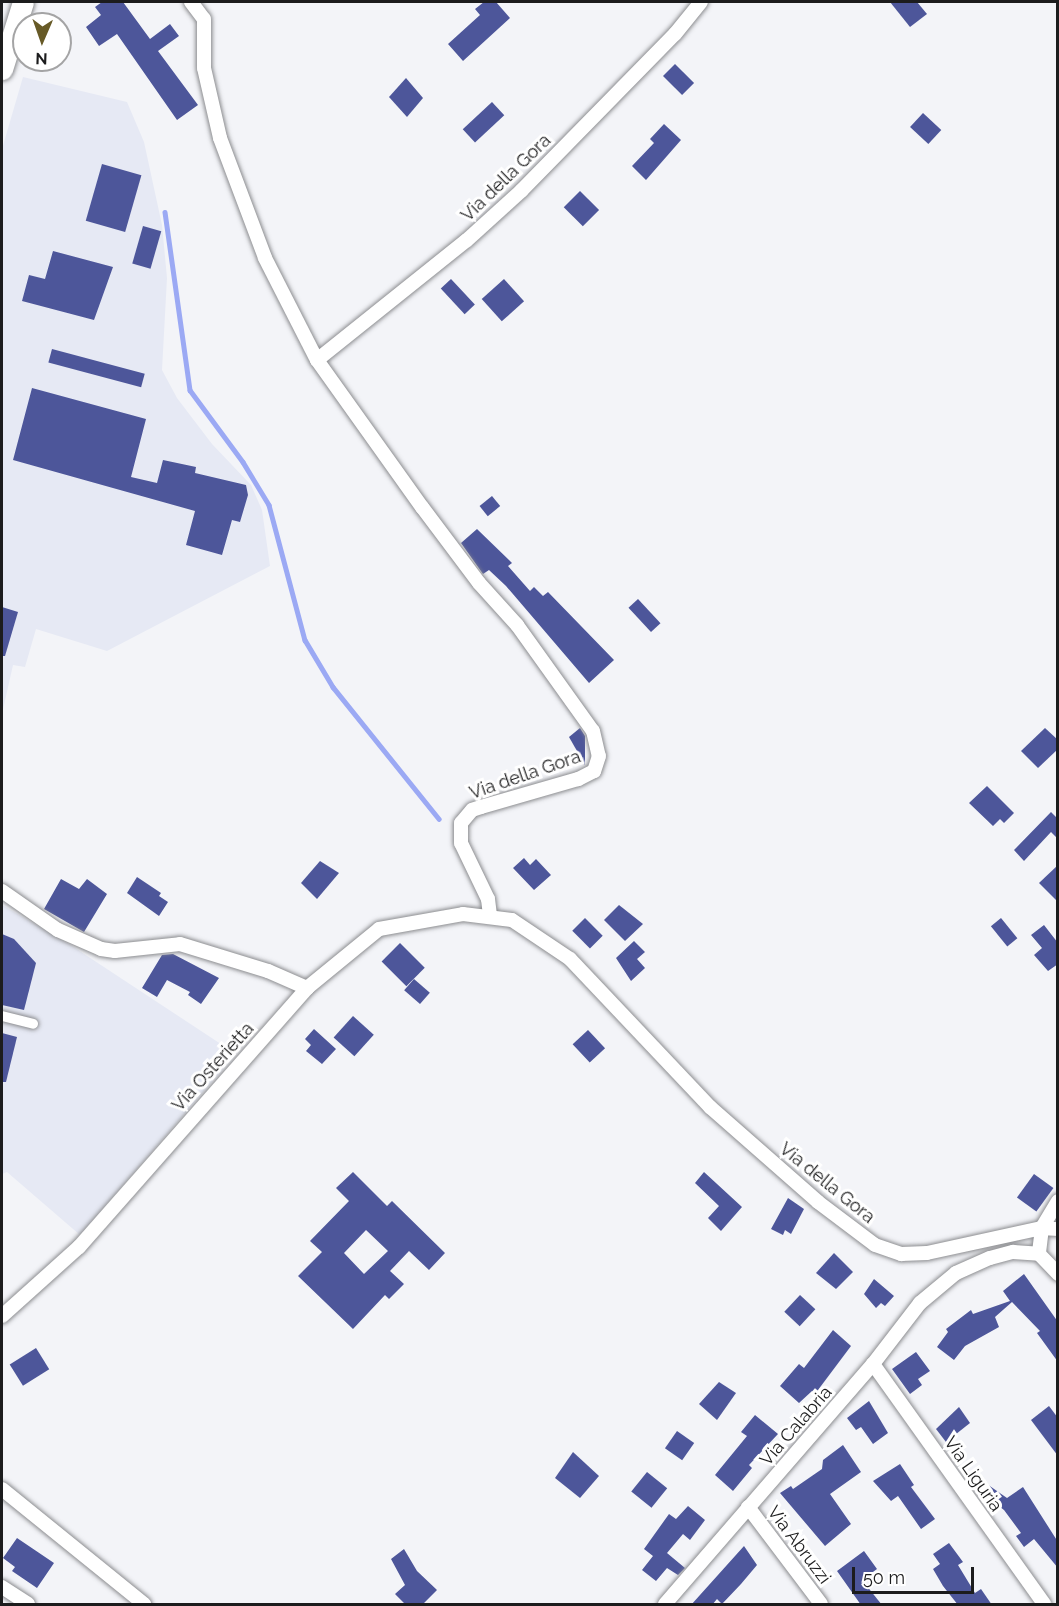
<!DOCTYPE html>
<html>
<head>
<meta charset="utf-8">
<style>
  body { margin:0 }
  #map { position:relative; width:1059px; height:1606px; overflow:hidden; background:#f3f4f8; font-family:Raleway,sans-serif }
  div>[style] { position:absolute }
  .built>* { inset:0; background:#e6e9f4 }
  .stream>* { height:4.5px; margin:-2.25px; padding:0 2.25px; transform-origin:2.25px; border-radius:2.25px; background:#9ba9f4 }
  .building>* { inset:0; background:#4d569a; transform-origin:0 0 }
  .roads { filter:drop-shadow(0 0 2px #8c8d90) drop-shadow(0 0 2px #8c8d90) }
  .pedestrian>* { height:10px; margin:-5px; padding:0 5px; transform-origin:5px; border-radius:5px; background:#fff }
  .minor>* { height:14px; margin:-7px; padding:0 7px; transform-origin:7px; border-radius:7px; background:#fff }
  .primary>* { height:21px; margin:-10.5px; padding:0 10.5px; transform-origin:10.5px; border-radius:10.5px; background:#fff }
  span { translate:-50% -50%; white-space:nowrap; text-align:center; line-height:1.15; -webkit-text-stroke:6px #fff; paint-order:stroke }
  .street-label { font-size:18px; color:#1c1c1d }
  .frame { position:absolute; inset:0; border:3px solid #1c1c1d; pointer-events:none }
  .north { position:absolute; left:12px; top:12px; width:60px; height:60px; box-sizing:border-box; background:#fff; border:2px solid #a4a4a5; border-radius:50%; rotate:182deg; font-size:16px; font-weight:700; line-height:24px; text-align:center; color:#1c1c1d }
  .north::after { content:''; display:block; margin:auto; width:21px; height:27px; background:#675a27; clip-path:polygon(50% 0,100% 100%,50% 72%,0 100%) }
  .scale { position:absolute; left:852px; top:1567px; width:122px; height:27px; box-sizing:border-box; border:3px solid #1c1c1d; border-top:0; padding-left:8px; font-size:18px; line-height:21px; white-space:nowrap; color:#1c1c1d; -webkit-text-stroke:4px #fff; paint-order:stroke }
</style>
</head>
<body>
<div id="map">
  <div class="built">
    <div style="clip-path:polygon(23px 77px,127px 102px,144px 142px,162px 225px,167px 278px,162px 370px,177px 398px,212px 444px,251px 485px,262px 510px,270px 566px,107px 651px,36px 629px,25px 667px,13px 665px,2px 714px,2px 149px)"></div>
    <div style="clip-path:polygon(2px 905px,69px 944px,236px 1054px,80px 1235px,7px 1172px,2px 1174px)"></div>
  </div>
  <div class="stream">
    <div style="left:165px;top:212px;width:180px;rotate:82deg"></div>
    <div style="left:190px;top:390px;width:89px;rotate:53.6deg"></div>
    <div style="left:243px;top:462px;width:50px;rotate:58.8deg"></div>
    <div style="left:269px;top:505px;width:140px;rotate:75.1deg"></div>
    <div style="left:305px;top:640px;width:55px;rotate:59.2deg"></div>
    <div style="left:333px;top:687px;width:169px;rotate:51.2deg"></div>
  </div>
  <div class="building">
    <div style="clip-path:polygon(102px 2px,123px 2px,150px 39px,170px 24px,179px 36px,158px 51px,198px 105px,177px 120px,117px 34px,99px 46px,86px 27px,101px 15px,95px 7px)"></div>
    <div style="clip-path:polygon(484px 2px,496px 2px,510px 18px,463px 61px,448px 44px,480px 15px,475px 9px)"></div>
    <div style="clip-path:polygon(890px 2px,917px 2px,927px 14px,910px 27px)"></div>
    <div style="left:675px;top:64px;width:27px;height:17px;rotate:45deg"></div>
    <div style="clip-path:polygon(406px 78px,423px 98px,407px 117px,389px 97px)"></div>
    <div style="left:492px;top:102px;width:18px;height:40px;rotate:47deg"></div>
    <div style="left:923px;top:113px;width:25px;height:19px;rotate:43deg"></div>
    <div style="clip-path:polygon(664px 124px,681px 140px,646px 180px,632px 166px,654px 143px,650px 139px)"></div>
    <div style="left:102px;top:164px;width:41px;height:59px;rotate:16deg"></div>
    <div style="left:580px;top:191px;width:27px;height:23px;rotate:45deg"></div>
    <div style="left:143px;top:226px;width:19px;height:39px;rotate:16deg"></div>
    <div style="clip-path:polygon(53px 251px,113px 267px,94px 320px,22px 301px,29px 275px,45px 279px)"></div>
    <div style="left:451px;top:279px;width:35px;height:14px;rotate:47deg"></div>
    <div style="left:504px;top:279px;width:30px;height:30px;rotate:48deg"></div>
    <div style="left:52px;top:349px;width:96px;height:14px;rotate:15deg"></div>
    <div style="clip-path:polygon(32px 388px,146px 419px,131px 477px,157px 483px,163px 460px,196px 467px,195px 473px,246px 485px,248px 495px,240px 522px,232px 520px,222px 555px,186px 545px,195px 511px,13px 460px)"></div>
    <div style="left:492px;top:496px;width:13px;height:16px;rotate:51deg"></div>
    <div style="clip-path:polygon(477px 529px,512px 563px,508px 566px,530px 591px,534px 587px,543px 596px,548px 592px,614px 660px,589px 683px,506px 586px,489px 570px,483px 574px,461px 543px)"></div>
    <div style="left:638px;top:599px;width:33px;height:13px;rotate:47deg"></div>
    <div style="clip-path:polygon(2px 607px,18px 612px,5px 656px,2px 656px)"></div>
    <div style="clip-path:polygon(580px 728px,585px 736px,585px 765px,569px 737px)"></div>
    <div style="clip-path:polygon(1045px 728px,1058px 740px,1058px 749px,1038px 768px,1021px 751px)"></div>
    <div style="clip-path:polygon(987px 786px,1014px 813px,1004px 823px,1000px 819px,993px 826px,969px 803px)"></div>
    <div style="clip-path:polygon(1051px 812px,1058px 819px,1058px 839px,1051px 832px,1024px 861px,1014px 850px)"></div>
    <div style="clip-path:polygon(524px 858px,530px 865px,536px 859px,551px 875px,534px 890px,513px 868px)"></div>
    <div style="clip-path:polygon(320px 861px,339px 873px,317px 899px,301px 883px)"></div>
    <div style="clip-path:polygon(1058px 865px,1058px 902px,1039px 883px)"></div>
    <div style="clip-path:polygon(137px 877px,161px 893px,159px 896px,168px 902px,159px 916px,127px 893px)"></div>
    <div style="clip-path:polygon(61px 879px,79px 889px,87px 879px,107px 894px,84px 932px,44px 909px)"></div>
    <div style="clip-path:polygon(619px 905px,643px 924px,625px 941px,604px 920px)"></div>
    <div style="left:585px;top:918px;width:25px;height:18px;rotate:45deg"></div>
    <div style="left:1001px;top:918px;width:26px;height:13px;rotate:51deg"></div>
    <div style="clip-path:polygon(1044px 925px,1058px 943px,1058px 964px,1048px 971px,1034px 955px,1042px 948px,1031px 935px)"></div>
    <div style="clip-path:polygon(2px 934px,14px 939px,36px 963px,24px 1010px,2px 1005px)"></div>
    <div style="clip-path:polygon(634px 941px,645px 952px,637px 959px,645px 968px,631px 981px,616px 958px)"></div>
    <div style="left:400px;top:943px;width:35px;height:26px;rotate:45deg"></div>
    <div style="clip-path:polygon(173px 954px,219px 978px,201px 1004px,188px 995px,190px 992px,167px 980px,157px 997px,142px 988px,162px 955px)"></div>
    <div style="left:414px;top:979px;width:21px;height:15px;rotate:41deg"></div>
    <div style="left:353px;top:1016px;width:28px;height:29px;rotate:42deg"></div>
    <div style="clip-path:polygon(314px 1029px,336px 1049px,322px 1064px,306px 1051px,311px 1045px,305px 1039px)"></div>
    <div style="left:588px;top:1030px;width:25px;height:21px;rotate:47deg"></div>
    <div style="clip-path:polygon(2px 1033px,17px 1037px,6px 1082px,2px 1082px)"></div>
    <div style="clip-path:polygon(evenodd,353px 1172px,387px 1206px,392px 1201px,445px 1253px,429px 1270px,409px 1251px,390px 1271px,404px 1284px,389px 1299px,385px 1295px,353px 1329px,298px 1276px,322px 1252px,310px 1241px,349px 1201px,336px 1188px,353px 1172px,366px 1230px,388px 1251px,364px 1274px,344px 1253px,366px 1230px)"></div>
    <div style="clip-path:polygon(704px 1172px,742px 1207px,721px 1231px,708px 1218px,719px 1206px,695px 1183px)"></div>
    <div style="left:1034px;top:1174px;width:24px;height:29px;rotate:36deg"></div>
    <div style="clip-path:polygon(788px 1198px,804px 1209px,791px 1234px,785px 1230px,783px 1235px,771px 1229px)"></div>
    <div style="clip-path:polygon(834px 1253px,853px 1272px,836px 1289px,816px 1273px)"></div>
    <div style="clip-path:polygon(1024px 1274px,1058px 1322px,1058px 1362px,1037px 1333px,1040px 1331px,1012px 1302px,995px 1317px,999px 1327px,965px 1346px,954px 1360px,937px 1347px,948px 1332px,946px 1329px,971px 1310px,973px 1314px,1010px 1301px,1003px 1291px)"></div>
    <div style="clip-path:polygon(874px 1279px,894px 1296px,885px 1306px,881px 1303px,876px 1308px,864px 1294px)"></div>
    <div style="left:800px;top:1295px;width:21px;height:23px;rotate:43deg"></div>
    <div style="clip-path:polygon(833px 1330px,851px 1346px,815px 1394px,812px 1391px,799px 1403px,780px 1386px,799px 1364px,804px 1368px)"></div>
    <div style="left:36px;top:1348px;width:25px;height:31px;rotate:58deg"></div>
    <div style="clip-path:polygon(916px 1352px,930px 1371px,918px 1379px,922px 1385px,910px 1394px,892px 1369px)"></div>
    <div style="clip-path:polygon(719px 1382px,736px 1393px,717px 1420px,699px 1404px)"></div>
    <div style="clip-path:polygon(869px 1401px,888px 1433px,873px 1444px,861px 1427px,856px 1430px,847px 1418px)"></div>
    <div style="clip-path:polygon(1049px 1406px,1058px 1418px,1058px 1456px,1031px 1420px)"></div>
    <div style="clip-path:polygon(959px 1407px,970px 1423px,946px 1442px,936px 1429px)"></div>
    <div style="clip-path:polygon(755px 1415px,778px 1434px,749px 1465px,752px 1468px,733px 1491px,715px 1475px,747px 1436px,741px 1432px)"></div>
    <div style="left:677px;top:1431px;width:21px;height:21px;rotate:35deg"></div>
    <div style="clip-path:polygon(843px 1445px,861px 1472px,830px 1494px,851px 1524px,825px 1546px,780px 1493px,791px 1486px,793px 1489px,822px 1469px,823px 1460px)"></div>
    <div style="clip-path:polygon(573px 1452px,599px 1476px,580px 1498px,555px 1478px)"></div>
    <div style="clip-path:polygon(900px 1464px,914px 1485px,911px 1487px,935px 1519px,921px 1529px,898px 1496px,891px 1501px,873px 1481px)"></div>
    <div style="left:647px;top:1472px;width:26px;height:25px;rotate:39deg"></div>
    <div style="clip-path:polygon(984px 1482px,1007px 1498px,1023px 1487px,1058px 1542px,1058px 1568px,1034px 1539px,1024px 1547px,1016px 1536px,1021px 1533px,1004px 1510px,978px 1490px)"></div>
    <div style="clip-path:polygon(688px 1506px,705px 1520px,690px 1540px,683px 1534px,667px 1553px,685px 1568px,678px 1575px,667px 1568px,656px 1581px,642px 1570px,653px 1556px,644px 1549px,669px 1514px,676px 1519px)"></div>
    <div style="clip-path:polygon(17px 1538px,54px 1563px,37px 1588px,12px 1571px,15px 1567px,3px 1558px)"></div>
    <div style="clip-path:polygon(949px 1543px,963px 1562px,958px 1565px,975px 1593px,981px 1589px,992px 1605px,958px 1605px,943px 1586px,933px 1569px,940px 1564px,933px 1554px)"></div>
    <div style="clip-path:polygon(744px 1546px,757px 1565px,741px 1584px,722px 1604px,717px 1599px,712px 1605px,691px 1605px)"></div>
    <div style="clip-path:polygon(404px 1549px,417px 1571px,437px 1590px,422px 1605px,406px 1605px,395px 1594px,405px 1585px,391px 1559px)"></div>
    <div style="clip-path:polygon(864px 1551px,877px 1569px,862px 1580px,882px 1605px,861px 1605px,837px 1571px)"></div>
  </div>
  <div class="roads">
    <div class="pedestrian">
      <div style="left:2px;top:1016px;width:32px;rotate:14deg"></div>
    </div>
    <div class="minor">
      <div style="left:191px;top:2px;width:21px;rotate:53deg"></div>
      <div style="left:204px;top:19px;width:49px;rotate:90deg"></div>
      <div style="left:204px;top:68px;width:72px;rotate:77.1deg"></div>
      <div style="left:220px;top:138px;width:128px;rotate:69.4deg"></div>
      <div style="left:265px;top:258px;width:114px;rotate:63deg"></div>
      <div style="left:317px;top:360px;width:181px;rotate:54.5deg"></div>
      <div style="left:422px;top:507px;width:95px;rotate:53.1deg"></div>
      <div style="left:479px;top:583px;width:57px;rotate:47.9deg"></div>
      <div style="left:517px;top:625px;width:130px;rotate:54.4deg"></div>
      <div style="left:593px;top:731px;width:26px;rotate:77deg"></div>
      <div style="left:599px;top:756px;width:16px;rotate:108deg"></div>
      <div style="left:594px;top:771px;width:18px;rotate:153deg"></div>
      <div style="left:578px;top:779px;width:101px;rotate:163.9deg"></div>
      <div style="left:481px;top:807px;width:9px;rotate:162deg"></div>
      <div style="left:472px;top:810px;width:17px;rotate:130deg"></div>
      <div style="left:461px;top:823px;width:20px;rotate:90deg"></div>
      <div style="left:461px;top:843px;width:62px;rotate:64.3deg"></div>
      <div style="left:488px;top:899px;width:16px;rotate:83deg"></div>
      <div style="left:317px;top:360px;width:192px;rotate:-38.7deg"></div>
      <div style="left:467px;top:240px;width:73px;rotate:-42.2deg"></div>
      <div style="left:521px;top:191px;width:220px;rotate:-45.6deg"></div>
      <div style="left:675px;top:34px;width:41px;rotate:-50.9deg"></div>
      <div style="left:2px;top:891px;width:68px;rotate:34.9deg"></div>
      <div style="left:58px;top:930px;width:47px;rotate:23.8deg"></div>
      <div style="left:101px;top:949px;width:14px;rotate:8deg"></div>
      <div style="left:115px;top:951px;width:65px;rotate:-6.1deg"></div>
      <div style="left:180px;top:944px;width:92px;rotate:17.1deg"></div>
      <div style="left:268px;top:971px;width:43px;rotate:23.6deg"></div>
      <div style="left:1058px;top:1201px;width:31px;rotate:121deg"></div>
      <div style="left:1042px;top:1228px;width:26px;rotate:97deg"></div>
      <div style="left:1039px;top:1254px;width:28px;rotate:46deg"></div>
      <div style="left:2px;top:1316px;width:103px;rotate:-41.9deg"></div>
      <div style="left:79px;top:1247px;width:345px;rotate:-48.6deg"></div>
      <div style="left:307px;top:988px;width:93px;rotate:-39.3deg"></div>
      <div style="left:379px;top:929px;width:85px;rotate:-10.1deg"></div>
      <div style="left:463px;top:914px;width:49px;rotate:7deg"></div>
      <div style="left:512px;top:920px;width:70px;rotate:33.9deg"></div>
      <div style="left:570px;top:959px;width:204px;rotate:46.6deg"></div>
      <div style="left:710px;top:1107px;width:144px;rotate:41.3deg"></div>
      <div style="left:818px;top:1202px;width:71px;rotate:37deg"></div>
      <div style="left:875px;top:1245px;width:28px;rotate:19deg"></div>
      <div style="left:901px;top:1254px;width:26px;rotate:-2deg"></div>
      <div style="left:927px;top:1253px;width:118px;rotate:-12.3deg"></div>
      <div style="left:1042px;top:1228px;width:16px;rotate:4deg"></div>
      <div style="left:873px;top:1364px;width:295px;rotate:54.5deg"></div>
      <div style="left:2px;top:1489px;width:183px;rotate:39deg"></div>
      <div style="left:748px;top:1507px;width:121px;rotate:53deg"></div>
      <div style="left:2px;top:1587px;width:31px;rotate:33deg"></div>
      <div style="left:665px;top:1604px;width:318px;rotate:-49.1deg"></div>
      <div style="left:873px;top:1364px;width:77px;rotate:-52.4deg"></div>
      <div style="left:920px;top:1303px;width:47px;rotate:-39.8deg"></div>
      <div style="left:956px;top:1273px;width:37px;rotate:-24deg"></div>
      <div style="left:990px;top:1258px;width:24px;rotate:-15deg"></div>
      <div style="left:1013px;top:1252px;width:26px;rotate:4deg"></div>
    </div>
    <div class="primary">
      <div style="left:2px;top:69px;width:70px;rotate:-72.6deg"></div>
    </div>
  </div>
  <div class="street-label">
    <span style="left:506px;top:178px;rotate:-44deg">Via della Gora</span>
    <span style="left:525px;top:775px;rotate:-19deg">Via della Gora</span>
    <span style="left:213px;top:1067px;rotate:-48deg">Via Osterietta</span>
    <span style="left:827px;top:1183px;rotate:39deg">Via della Gora</span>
    <span style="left:796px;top:1426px;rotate:-49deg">Via Calabria</span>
    <span style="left:973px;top:1474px;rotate:55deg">Via Liguria</span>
    <span style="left:799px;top:1545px;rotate:53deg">Via Abruzzi</span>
  </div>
  <div class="frame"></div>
  <div class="north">N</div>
  <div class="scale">50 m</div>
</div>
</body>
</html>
